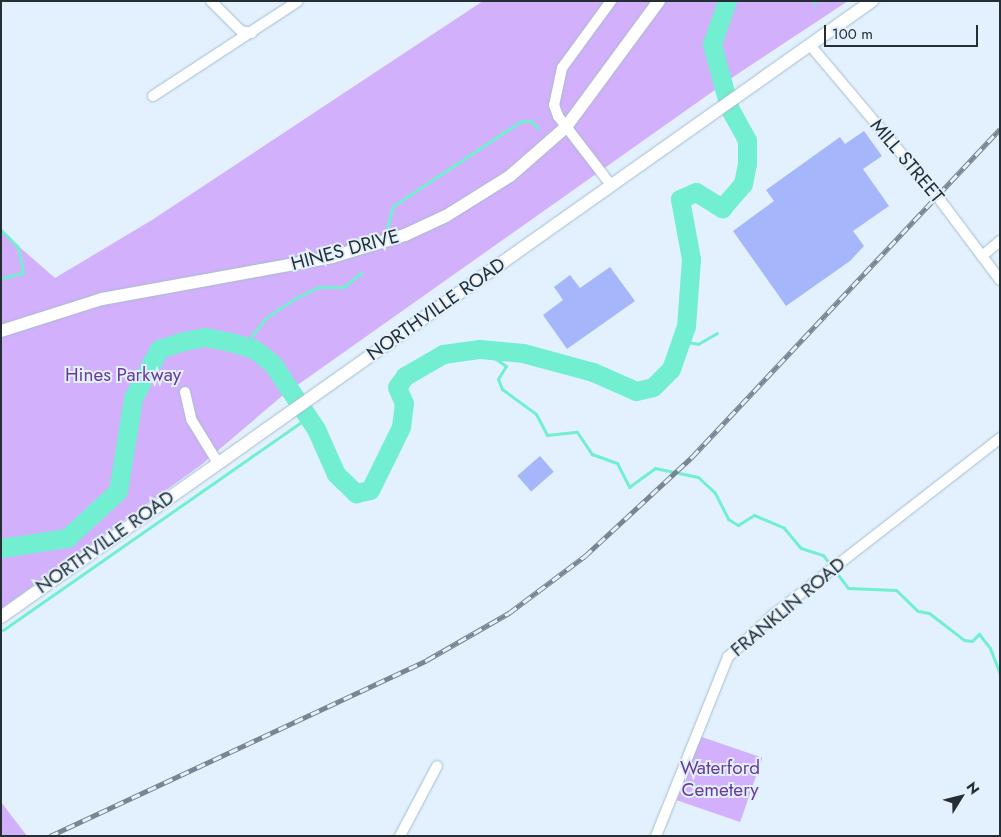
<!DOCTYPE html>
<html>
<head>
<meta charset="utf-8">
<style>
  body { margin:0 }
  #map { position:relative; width:1001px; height:837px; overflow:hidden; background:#e2f1fd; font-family:Jost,sans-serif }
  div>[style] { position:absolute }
  .green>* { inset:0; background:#d3b0fc; transform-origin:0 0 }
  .stream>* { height:3px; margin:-1.5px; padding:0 1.5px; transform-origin:1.5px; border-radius:1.5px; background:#72efd0 }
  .river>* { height:19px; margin:-9.5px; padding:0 9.5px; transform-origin:9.5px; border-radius:9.5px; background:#72efd0 }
  .building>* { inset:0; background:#a5b7fa; transform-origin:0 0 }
  .roads { filter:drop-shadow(0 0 1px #a4bdcf) drop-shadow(0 0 1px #a4bdcf) }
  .minor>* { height:10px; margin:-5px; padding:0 5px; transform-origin:5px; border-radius:5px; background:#fff }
  .tertiary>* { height:12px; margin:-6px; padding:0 6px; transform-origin:6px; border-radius:6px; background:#fff }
  .rail>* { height:5px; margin-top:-2.5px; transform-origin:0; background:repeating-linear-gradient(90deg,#e2f1fd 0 9px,#7a868f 0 18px); box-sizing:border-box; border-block:1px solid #7a868f }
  span { translate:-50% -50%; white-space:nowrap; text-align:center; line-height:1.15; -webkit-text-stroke:4px #e2f1fd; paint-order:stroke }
  .street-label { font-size:19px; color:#252e35 }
  .park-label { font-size:19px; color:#6b3a98 }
  .frame { position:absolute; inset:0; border:2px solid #252e35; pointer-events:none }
  .north { position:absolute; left:936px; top:772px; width:50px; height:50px; -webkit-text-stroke:4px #e2f1fd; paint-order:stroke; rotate:54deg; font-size:14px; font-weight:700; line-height:20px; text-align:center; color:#252e35 }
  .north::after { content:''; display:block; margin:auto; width:18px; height:22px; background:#252e35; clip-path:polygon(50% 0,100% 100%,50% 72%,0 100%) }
  .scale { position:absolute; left:824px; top:25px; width:154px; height:22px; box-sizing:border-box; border:2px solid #252e35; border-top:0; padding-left:6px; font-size:15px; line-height:18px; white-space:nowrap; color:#252e35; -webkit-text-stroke:4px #e2f1fd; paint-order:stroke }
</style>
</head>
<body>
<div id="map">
  <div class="green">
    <div style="clip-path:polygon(483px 1px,848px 1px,736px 75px,282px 396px,201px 465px,1px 609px,1px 231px,55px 278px,152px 220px)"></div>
    <div style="left:699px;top:736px;width:67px;height:68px;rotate:19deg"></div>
    <div style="clip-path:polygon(1px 802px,27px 836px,1px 836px)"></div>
  </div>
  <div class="stream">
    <div style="left:814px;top:3px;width:3px;rotate:-45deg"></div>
    <div style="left:387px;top:227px;width:22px;rotate:-74deg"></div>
    <div style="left:393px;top:206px;width:154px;rotate:-33.6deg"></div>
    <div style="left:521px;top:121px;width:10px"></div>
    <div style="left:531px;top:121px;width:10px;rotate:45deg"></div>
    <div style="left:1px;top:230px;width:24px;rotate:45deg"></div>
    <div style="left:18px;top:247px;width:26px;rotate:79deg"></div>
    <div style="left:23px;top:273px;width:23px;rotate:167deg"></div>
    <div style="left:680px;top:341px;width:18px;rotate:9deg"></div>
    <div style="left:698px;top:344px;width:22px;rotate:-30deg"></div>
    <div style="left:244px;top:346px;width:36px;rotate:-52deg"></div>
    <div style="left:266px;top:318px;width:36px;rotate:-34deg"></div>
    <div style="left:296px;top:298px;width:25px;rotate:-26deg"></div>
    <div style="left:319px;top:287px;width:25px"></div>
    <div style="left:344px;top:287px;width:23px;rotate:-40deg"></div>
    <div style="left:483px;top:350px;width:28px;rotate:35deg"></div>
    <div style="left:506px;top:366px;width:15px;rotate:122deg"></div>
    <div style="left:498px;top:379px;width:11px;rotate:68deg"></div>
    <div style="left:502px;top:389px;width:42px;rotate:36.3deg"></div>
    <div style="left:536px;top:414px;width:24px;rotate:62deg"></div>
    <div style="left:547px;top:435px;width:30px;rotate:-6deg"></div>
    <div style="left:577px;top:432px;width:27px;rotate:56deg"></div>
    <div style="left:592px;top:454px;width:27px;rotate:20deg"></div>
    <div style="left:617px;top:463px;width:27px;rotate:63deg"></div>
    <div style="left:629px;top:487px;width:32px;rotate:-36deg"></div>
    <div style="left:655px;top:468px;width:44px;rotate:11.8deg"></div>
    <div style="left:698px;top:477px;width:23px;rotate:43deg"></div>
    <div style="left:715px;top:493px;width:29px;rotate:63deg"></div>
    <div style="left:728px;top:519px;width:12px;rotate:31deg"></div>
    <div style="left:738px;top:525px;width:19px;rotate:-32deg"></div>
    <div style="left:754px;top:515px;width:33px;rotate:23deg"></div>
    <div style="left:784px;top:528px;width:26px;rotate:50deg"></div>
    <div style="left:801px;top:548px;width:23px;rotate:18deg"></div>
    <div style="left:823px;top:555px;width:41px;rotate:52.9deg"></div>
    <div style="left:848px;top:588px;width:48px;rotate:2.4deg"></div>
    <div style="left:896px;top:590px;width:30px;rotate:44deg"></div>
    <div style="left:918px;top:611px;width:11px;rotate:10deg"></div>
    <div style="left:929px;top:613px;width:44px;rotate:37.6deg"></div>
    <div style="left:964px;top:640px;width:8px;rotate:7deg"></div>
    <div style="left:972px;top:641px;width:10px;rotate:-45deg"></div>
    <div style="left:979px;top:634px;width:18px;rotate:52deg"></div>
    <div style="left:990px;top:648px;width:28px;rotate:69deg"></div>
    <div style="left:3px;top:630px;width:372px;rotate:-34.9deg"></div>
  </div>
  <div class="river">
    <div style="left:1px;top:548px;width:67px;rotate:-8.6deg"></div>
    <div style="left:67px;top:538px;width:69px;rotate:-42.7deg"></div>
    <div style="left:118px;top:491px;width:94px;rotate:-80.8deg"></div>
    <div style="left:133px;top:398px;width:55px;rotate:-62deg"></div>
    <div style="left:159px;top:349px;width:26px;rotate:-18deg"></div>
    <div style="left:184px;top:341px;width:21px;rotate:-11deg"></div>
    <div style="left:205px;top:337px;width:26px;rotate:11deg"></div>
    <div style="left:231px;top:342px;width:24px;rotate:17deg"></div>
    <div style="left:254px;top:349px;width:23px;rotate:38deg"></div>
    <div style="left:272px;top:363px;width:79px;rotate:56.3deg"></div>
    <div style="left:316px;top:429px;width:49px;rotate:66deg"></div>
    <div style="left:336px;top:474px;width:28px;rotate:44deg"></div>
    <div style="left:356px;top:493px;width:14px;rotate:-12deg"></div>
    <div style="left:370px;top:490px;width:70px;rotate:-63.8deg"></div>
    <div style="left:401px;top:427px;width:24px;rotate:-83deg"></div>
    <div style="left:404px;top:403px;width:17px;rotate:-114deg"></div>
    <div style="left:397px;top:387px;width:14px;rotate:-54deg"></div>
    <div style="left:405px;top:376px;width:44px;rotate:-30.1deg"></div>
    <div style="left:443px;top:354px;width:37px;rotate:-8deg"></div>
    <div style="left:480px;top:349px;width:43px;rotate:5.3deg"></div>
    <div style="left:523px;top:353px;width:73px;rotate:15.2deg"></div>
    <div style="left:593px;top:372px;width:47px;rotate:23.8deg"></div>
    <div style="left:636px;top:391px;width:17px;rotate:-13deg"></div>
    <div style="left:653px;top:387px;width:25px;rotate:-45deg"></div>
    <div style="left:671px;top:369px;width:46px;rotate:-70.8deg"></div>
    <div style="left:686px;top:326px;width:67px;rotate:-85.7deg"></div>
    <div style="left:691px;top:259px;width:61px;rotate:-100.4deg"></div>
    <div style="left:680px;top:199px;width:17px;rotate:-24deg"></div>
    <div style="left:696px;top:192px;width:31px;rotate:32deg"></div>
    <div style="left:722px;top:208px;width:32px;rotate:-49deg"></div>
    <div style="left:743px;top:184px;width:20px;rotate:-79deg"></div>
    <div style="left:747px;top:164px;width:24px;rotate:-90deg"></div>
    <div style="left:747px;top:140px;width:38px;rotate:-119deg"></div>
    <div style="left:729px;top:107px;width:65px;rotate:-105.1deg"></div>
    <div style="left:712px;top:44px;width:46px;rotate:-70.8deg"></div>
  </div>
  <div class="building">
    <div style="clip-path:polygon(864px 131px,882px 156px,863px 169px,889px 206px,853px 231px,864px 246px,850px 261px,786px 306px,733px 231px,774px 201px,766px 190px,840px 137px,845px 144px)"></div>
    <div style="clip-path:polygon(610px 267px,635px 301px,567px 349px,543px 315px,563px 300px,554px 287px,570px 275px,580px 288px)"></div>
    <div style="left:540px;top:456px;width:21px;height:30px;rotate:49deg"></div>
  </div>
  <div class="roads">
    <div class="minor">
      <div style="left:211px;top:1px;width:42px;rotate:45deg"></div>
      <div style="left:241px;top:31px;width:11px;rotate:10deg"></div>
      <div style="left:611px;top:1px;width:83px;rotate:126.2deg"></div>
      <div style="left:562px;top:68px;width:38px;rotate:102deg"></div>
      <div style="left:554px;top:105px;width:12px;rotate:70deg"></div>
      <div style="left:558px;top:116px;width:87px;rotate:52.5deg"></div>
      <div style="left:810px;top:45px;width:197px;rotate:49.9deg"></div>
      <div style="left:937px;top:196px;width:105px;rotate:53.1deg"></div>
      <div style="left:153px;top:96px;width:173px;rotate:-33.2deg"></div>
      <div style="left:982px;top:256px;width:23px;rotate:-40deg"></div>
      <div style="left:185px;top:392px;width:28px;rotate:77deg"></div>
      <div style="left:191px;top:419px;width:52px;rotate:58.5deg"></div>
      <div style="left:400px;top:836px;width:79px;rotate:-62.1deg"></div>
      <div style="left:656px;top:836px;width:193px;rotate:-68.1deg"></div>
      <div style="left:728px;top:657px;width:62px;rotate:-43deg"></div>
      <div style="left:773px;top:615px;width:288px;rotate:-37.9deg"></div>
    </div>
    <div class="tertiary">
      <div style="left:1px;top:331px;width:106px;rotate:-17.6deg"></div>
      <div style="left:102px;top:299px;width:234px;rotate:-10.3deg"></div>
      <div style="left:332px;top:257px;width:76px;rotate:-16.8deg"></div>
      <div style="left:405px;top:235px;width:45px;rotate:-24.9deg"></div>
      <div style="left:446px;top:216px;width:75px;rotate:-32deg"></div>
      <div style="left:510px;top:176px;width:74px;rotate:-41.2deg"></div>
      <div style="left:566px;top:127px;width:157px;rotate:-53.6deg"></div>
      <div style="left:1px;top:617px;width:1067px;rotate:-35.27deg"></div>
    </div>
  </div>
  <div class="rail">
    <div style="left:50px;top:836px;width:416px;rotate:-25deg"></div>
    <div style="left:427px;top:660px;width:95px;rotate:-29.8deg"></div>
    <div style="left:509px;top:613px;width:95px;rotate:-36.9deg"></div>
    <div style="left:585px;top:556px;width:146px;rotate:-42.8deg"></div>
    <div style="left:692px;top:457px;width:450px;rotate:-46.8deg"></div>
  </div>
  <div class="street-label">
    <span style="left:907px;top:161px;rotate:50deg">MILL STREET</span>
    <span style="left:345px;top:250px;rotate:-15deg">HINES DRIVE</span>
    <span style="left:436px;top:309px;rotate:-35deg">NORTHVILLE ROAD</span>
    <span style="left:105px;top:542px;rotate:-35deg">NORTHVILLE ROAD</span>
    <span style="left:788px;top:607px;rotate:-40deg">FRANKLIN ROAD</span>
  </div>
  <div class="park-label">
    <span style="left:123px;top:375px">Hines Parkway</span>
    <span style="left:720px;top:779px">Waterford<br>Cemetery</span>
  </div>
  <div class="frame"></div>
  <div class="north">N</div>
  <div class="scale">100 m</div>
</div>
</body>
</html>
